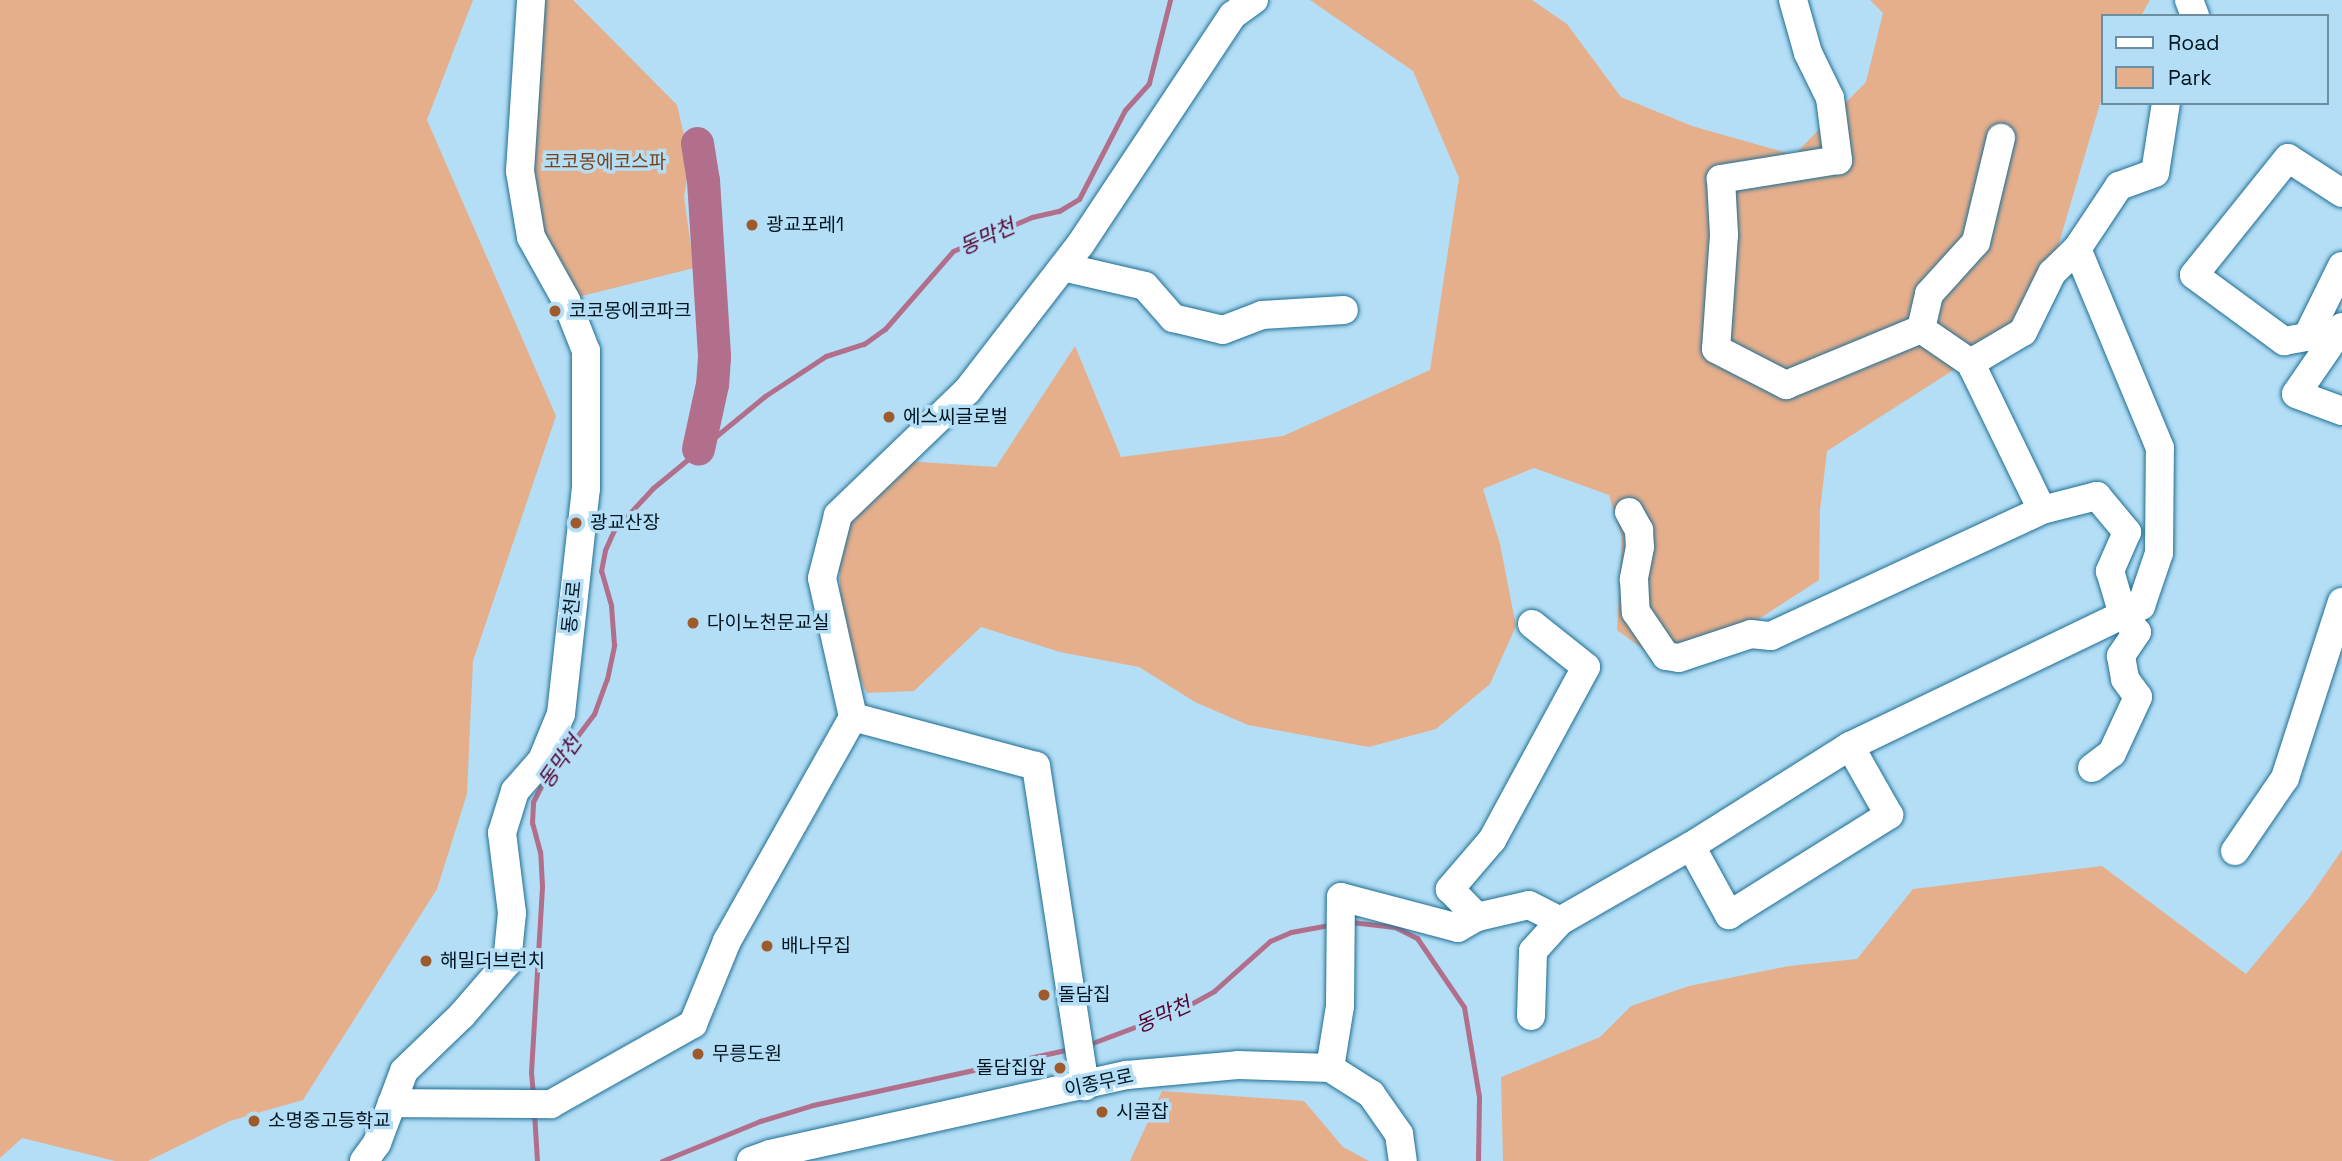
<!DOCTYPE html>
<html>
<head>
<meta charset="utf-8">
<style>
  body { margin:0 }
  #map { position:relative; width:2342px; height:1161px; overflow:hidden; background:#b3def6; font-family:"Space Grotesk","Noto Sans KR",sans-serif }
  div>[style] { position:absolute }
  .green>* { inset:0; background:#e6af8c }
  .stream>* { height:5px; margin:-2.5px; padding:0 2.5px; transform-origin:2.5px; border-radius:2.5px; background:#b16f8b }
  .river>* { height:33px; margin:-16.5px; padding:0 16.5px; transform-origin:16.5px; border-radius:16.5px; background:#b16f8b }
  .roads { filter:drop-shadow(0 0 2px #1f6e93) drop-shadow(0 0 2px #1f6e93) }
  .minor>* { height:28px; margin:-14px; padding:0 14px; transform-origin:14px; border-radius:14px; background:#fff }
  .dots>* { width:19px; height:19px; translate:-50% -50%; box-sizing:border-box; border:4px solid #b3def6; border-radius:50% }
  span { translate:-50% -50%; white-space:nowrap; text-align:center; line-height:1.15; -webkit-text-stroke:7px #b3def6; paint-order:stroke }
  .park-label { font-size:19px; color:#7c4319 }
  .poi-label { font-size:19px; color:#001520 }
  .left { translate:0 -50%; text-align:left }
  .right { translate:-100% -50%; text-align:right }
  .street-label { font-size:19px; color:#001520 }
  .water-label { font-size:21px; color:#570433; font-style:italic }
  .legend { position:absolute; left:2101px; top:14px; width:228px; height:91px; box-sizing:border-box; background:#b3def6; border:2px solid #6b8ea0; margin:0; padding:9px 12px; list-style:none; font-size:21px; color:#001520 }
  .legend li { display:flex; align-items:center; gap:14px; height:35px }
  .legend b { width:35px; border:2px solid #6b8ea0 }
</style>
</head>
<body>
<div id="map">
  <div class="green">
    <div style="clip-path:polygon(0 0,473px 0,427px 120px,556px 416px,473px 661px,467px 794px,437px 889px,303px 1100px,230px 1121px,148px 1161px,115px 1161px,22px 1138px,0 1158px)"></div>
    <div style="clip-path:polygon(531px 0,573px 0,677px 105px,690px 160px,684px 197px,694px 268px,566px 300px,520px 171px)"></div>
    <div style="clip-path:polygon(1310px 0,1532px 0,1567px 24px,1621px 97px,1692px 126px,1794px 155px,1866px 82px,1883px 13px,1870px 0,2150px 0,2141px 16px,2102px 16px,2102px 97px,2057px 250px,2005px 337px,1827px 451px,1820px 510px,1819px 580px,1729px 638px,1647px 652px,1617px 630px,1622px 538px,1609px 495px,1534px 468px,1483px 489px,1500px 544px,1516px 626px,1490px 684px,1436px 729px,1369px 747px,1248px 725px,1195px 702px,1139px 667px,1060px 652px,981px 627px,914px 691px,867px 693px,843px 645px,838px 543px,890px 460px,996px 467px,1075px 346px,1121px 457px,1283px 436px,1430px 370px,1459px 178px,1413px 71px)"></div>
    <div style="clip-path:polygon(2342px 850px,2342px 1161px,1503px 1161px,1501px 1077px,1600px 1037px,1631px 1006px,1689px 986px,1789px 966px,1857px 959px,1913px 889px,2102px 866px,2246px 974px,2309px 898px)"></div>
    <div style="clip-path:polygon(1162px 1091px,1304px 1101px,1343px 1147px,1369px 1161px,1130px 1161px)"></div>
  </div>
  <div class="stream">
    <div style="left:1351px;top:922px;width:44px;rotate:6.5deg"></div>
    <div style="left:1395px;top:927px;width:25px;rotate:27deg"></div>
    <div style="left:1417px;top:938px;width:83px;rotate:55.7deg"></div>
    <div style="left:1464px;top:1007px;width:91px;rotate:80.5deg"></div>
    <div style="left:1479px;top:1097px;width:64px;rotate:90.9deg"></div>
    <div style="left:1087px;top:1045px;width:99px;rotate:-20.6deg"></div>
    <div style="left:1180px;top:1010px;width:39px;rotate:-29deg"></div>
    <div style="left:1214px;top:991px;width:75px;rotate:-41.8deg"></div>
    <div style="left:1270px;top:941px;width:23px;rotate:-23deg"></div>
    <div style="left:1291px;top:932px;width:44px;rotate:-10.5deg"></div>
    <div style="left:533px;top:1095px;width:23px;rotate:-95deg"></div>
    <div style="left:531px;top:1072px;width:186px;rotate:-86.6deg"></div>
    <div style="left:542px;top:886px;width:34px;rotate:-93deg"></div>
    <div style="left:540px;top:852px;width:30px;rotate:-105deg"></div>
    <div style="left:532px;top:823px;width:21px;rotate:-87deg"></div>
    <div style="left:533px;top:802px;width:25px;rotate:-63deg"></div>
    <div style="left:544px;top:780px;width:83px;rotate:-52.9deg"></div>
    <div style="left:594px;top:714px;width:37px;rotate:-70deg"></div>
    <div style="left:607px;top:679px;width:35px;rotate:-78deg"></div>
    <div style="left:614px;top:645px;width:40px;rotate:-94.3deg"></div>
    <div style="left:611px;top:605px;width:35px;rotate:-106deg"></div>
    <div style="left:601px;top:571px;width:21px;rotate:-79deg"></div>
    <div style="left:605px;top:550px;width:22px;rotate:-66deg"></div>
    <div style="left:614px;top:530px;width:57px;rotate:-47.1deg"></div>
    <div style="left:653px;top:488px;width:145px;rotate:-39.4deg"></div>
    <div style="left:765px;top:396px;width:73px;rotate:-33.3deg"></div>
    <div style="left:826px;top:356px;width:40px;rotate:-18deg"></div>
    <div style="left:864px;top:344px;width:26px;rotate:-36deg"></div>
    <div style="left:885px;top:329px;width:103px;rotate:-48.9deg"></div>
    <div style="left:953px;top:251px;width:86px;rotate:-23.3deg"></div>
    <div style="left:1032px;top:217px;width:28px;rotate:-13deg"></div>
    <div style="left:1059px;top:211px;width:23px;rotate:-31deg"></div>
    <div style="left:1079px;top:199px;width:100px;rotate:-62.7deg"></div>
    <div style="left:1125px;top:110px;width:36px;rotate:-48deg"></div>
    <div style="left:1149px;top:83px;width:86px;rotate:-75.8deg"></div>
    <div style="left:534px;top:1112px;width:49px;rotate:86.5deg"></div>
    <div style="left:662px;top:1161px;width:106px;rotate:-22.2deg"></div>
    <div style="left:760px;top:1121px;width:55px;rotate:-16.8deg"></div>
    <div style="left:813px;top:1105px;width:263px;rotate:-12.3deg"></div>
  </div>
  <div class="river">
    <div style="left:697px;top:143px;width:37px;rotate:81deg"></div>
    <div style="left:703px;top:180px;width:177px;rotate:86.4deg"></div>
    <div style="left:714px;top:357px;width:27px;rotate:94deg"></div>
    <div style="left:712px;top:384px;width:66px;rotate:102.2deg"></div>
  </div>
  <div class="roads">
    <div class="minor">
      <div style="left:1793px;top:0;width:55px;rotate:74.2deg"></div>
      <div style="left:1808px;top:53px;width:50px;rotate:63.9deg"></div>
      <div style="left:1830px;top:98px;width:63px;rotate:82.6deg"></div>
      <div style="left:1838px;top:160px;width:119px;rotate:170.8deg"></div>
      <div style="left:1721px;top:179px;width:56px;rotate:86.9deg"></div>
      <div style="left:1724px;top:235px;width:114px;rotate:94deg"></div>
      <div style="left:1716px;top:349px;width:79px;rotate:27.2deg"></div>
      <div style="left:1786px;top:385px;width:146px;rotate:-22.5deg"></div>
      <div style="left:1921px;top:329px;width:65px;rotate:34.4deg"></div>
      <div style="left:2189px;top:0;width:17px;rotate:69deg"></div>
      <div style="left:2342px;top:193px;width:64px;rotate:-147.1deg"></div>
      <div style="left:2288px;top:158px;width:150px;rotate:128.8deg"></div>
      <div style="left:2194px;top:275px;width:112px;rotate:36.3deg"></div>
      <div style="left:2284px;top:341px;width:23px;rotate:-10deg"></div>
      <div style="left:2307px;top:337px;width:79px;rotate:-63.8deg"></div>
      <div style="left:1063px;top:267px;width:84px;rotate:13deg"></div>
      <div style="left:1145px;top:286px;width:43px;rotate:48.8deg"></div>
      <div style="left:1173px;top:318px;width:51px;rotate:13.5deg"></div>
      <div style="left:1223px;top:330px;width:42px;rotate:-21deg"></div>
      <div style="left:1262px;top:315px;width:82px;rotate:-3.5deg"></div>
      <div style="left:2342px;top:327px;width:81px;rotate:124.5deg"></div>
      <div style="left:2296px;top:394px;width:49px;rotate:20.3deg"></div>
      <div style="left:1921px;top:329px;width:36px;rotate:-77deg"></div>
      <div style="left:1929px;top:294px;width:70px;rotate:-47.9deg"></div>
      <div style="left:1976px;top:242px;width:107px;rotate:-76.5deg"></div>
      <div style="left:2042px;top:510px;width:57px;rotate:-14.3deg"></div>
      <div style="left:2097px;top:496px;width:47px;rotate:50.2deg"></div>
      <div style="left:2127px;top:532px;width:43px;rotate:113.6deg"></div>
      <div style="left:2110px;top:571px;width:46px;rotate:73.5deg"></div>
      <div style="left:2123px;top:615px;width:22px;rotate:51deg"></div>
      <div style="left:2137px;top:632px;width:29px;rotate:124deg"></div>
      <div style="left:2121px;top:656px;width:23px;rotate:80deg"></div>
      <div style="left:2125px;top:679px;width:22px;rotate:54deg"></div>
      <div style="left:2138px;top:697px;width:62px;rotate:114.9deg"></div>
      <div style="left:2112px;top:753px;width:25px;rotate:143deg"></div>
      <div style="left:1629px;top:512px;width:21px;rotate:61deg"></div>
      <div style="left:1639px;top:530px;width:17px;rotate:87deg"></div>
      <div style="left:1640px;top:547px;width:33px;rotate:101deg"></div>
      <div style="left:1634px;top:579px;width:33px;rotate:87deg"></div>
      <div style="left:1636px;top:612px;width:53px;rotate:55.7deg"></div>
      <div style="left:1666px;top:656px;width:13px;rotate:9deg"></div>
      <div style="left:1679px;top:658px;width:76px;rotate:-18.4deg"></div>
      <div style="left:1751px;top:634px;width:20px;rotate:6deg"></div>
      <div style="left:1771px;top:636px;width:299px;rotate:-24.9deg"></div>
      <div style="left:2042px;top:510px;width:158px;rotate:-115.9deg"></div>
      <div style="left:1973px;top:368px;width:12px;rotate:-59deg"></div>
      <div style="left:1979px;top:358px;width:51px;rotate:-30.6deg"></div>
      <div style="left:2023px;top:332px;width:66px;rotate:-63.8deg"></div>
      <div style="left:2052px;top:273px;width:35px;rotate:-44deg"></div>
      <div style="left:1532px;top:624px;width:69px;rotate:38.5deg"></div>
      <div style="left:1586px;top:667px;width:197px;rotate:118.5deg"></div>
      <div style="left:1492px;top:840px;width:65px;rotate:130.6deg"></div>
      <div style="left:1450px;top:889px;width:39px;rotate:46deg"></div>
      <div style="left:1477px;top:917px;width:53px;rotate:-13deg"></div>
      <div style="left:1529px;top:905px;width:35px;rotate:27deg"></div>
      <div style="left:1560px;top:921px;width:151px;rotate:-29.8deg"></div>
      <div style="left:1691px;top:846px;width:188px;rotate:-32.2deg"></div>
      <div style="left:1850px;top:746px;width:323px;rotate:-25.7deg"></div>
      <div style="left:2141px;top:606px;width:56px;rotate:-71.2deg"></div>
      <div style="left:2159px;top:553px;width:105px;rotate:-89.5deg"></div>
      <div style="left:2160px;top:448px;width:216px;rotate:-112.6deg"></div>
      <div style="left:2077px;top:249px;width:76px;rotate:-56.3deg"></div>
      <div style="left:2119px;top:186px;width:38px;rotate:-20deg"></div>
      <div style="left:2155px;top:173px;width:71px;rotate:-81.1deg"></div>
      <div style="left:853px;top:717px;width:189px;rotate:15deg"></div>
      <div style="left:1036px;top:766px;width:324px;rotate:81.3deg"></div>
      <div style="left:1691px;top:846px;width:79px;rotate:61.2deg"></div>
      <div style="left:1729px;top:915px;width:189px;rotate:-32deg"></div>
      <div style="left:1889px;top:815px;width:79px;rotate:-119.5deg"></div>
      <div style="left:2235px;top:851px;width:88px;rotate:-55.6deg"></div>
      <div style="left:2285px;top:778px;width:185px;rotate:-72.1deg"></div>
      <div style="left:1531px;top:1016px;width:65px;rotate:-88.2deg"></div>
      <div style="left:1533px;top:951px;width:40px;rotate:-48deg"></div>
      <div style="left:1330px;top:1068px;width:63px;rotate:-80.8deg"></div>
      <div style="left:1340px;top:1006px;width:109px;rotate:-89.5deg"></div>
      <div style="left:1341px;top:897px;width:121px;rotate:14.8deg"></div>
      <div style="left:1458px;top:928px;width:22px;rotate:-30deg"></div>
      <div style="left:392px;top:1103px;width:159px;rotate:0.4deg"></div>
      <div style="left:551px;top:1104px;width:163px;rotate:-29.4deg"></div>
      <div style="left:693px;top:1024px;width:90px;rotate:-67.7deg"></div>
      <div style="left:727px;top:941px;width:257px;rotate:-60.6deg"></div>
      <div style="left:853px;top:717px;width:142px;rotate:-102.6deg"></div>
      <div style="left:822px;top:578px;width:65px;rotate:-75.7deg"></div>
      <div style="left:838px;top:515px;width:179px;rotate:-43.9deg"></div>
      <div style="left:967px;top:391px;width:185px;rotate:-52.3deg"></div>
      <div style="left:1080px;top:245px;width:276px;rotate:-56.4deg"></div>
      <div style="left:1233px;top:15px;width:26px;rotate:-36deg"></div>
      <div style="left:364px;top:1161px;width:22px;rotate:-54deg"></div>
      <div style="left:377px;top:1143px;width:77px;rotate:-69.4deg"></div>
      <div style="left:404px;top:1071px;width:81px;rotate:-44deg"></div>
      <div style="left:462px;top:1015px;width:69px;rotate:-49.1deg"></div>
      <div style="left:507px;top:963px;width:50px;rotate:-84.3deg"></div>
      <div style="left:512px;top:913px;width:81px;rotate:-97.1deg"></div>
      <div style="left:502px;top:833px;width:44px;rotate:-72.8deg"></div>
      <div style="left:515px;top:791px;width:41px;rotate:-48.9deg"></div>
      <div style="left:542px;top:760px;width:50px;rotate:-67.6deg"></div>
      <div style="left:561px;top:714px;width:226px;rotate:-83.7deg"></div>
      <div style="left:586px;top:489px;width:138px;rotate:-90deg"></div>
      <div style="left:586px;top:351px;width:55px;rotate:-111.4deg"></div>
      <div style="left:566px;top:300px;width:72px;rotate:-119.1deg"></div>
      <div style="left:531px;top:237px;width:67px;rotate:-99.5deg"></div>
      <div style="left:520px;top:171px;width:171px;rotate:-86.3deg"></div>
      <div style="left:751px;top:1161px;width:20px;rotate:-20deg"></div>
      <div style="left:770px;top:1154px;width:366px;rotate:-12.5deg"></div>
      <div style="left:1127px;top:1075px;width:111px;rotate:-5.1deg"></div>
      <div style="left:1238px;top:1065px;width:92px;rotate:1.9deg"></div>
      <div style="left:1330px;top:1068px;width:49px;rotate:32.4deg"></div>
      <div style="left:1371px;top:1094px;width:49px;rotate:55deg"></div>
      <div style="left:1399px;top:1134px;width:27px;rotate:82deg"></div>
    </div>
  </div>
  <div class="dots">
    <div style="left:752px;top:225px;background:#9e5a2a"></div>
    <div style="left:555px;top:311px;background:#9e5a2a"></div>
    <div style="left:889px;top:417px;background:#9e5a2a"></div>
    <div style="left:576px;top:523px;background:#9e5a2a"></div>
    <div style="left:693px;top:623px;background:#9e5a2a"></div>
    <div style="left:767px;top:946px;background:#9e5a2a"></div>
    <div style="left:426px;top:961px;background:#9e5a2a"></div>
    <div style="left:1044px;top:995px;background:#9e5a2a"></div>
    <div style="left:698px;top:1054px;background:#9e5a2a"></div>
    <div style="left:1060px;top:1068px;background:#9e5a2a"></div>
    <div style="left:1102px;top:1112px;background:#9e5a2a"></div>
    <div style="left:254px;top:1121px;background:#9e5a2a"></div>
  </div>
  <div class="park-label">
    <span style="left:605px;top:162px">코코몽에코스파</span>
  </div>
  <div class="poi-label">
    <span class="left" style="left:766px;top:225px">광교포레1</span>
    <span class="left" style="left:569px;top:311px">코코몽에코파크</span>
    <span class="left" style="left:903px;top:417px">에스씨글로벌</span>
    <span class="left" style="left:590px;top:523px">광교산장</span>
    <span class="left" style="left:707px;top:623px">다이노천문교실</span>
    <span class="left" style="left:781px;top:946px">배나무집</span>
    <span class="left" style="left:440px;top:961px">해밀더브런치</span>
    <span class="left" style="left:1058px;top:995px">돌담집</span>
    <span class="left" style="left:712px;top:1054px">무릉도원</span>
    <span class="right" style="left:1046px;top:1068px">돌담집앞</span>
    <span class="left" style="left:1116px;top:1112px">시골잡</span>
    <span class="left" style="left:268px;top:1121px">소명중고등학교</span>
  </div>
  <div class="street-label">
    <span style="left:572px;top:607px;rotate:-84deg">동천로</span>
    <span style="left:1099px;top:1083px;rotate:-12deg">이종무로</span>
  </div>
  <div class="water-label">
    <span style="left:987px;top:237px;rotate:-24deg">동막천</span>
    <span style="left:560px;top:762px;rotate:-55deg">동막천</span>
    <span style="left:1163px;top:1015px;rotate:-24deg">동막천</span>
  </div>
  <ul class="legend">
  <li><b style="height:9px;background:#fff"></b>Road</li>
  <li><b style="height:19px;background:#e6af8c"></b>Park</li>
  </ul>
</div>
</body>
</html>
